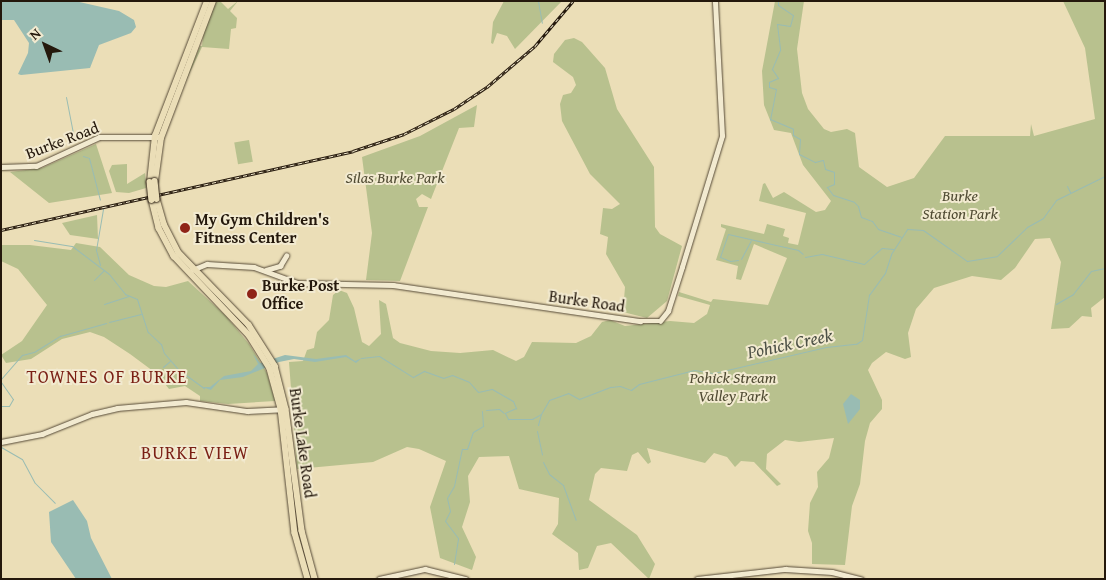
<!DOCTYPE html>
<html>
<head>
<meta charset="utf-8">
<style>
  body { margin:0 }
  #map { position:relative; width:1106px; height:580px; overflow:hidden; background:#ebdeb7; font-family:"Gentium Book Plus",serif }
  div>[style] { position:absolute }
  .green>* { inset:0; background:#b8c18e; transform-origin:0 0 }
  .water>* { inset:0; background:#99bcb3 }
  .stream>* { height:1px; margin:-0.5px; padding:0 0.5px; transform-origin:0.5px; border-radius:0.5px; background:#99bcb3 }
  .roads { filter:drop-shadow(0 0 1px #564a37) drop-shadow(0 0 1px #564a37) }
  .tertiary>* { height:4.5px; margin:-2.25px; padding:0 2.25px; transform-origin:2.25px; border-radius:2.25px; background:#f2ead0 }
  .secondary>* { height:5px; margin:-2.5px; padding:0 2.5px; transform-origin:2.5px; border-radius:2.5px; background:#f2ead0 }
  .primary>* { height:5.5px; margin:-2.75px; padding:0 2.75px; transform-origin:2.75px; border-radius:2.75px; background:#ebdeb7 }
  .rail>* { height:3px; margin-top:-1.5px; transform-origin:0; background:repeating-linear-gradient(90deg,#f2ead0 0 4px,#24180c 0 8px); box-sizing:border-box; border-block:1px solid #24180c }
  .bridges { filter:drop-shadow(0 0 1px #24180c) drop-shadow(0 0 1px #24180c) }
  .primary-bridge>* { height:5.5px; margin:-2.75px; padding:0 2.75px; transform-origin:2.75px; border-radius:2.75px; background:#ebdeb7 }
  .dots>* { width:14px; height:14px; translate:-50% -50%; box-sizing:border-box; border:2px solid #f2ead0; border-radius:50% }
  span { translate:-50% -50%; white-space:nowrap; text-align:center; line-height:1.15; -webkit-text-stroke:4px #f2ead0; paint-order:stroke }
  .street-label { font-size:16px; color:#24180c }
  .park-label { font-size:16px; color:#504b33; font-style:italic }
  .poi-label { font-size:16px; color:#24180c; font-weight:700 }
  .left { translate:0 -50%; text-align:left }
  .water-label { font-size:18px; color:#4d5146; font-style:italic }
  .neighbourhood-label { font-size:18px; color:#7a1f14; letter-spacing:1px }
  .frame { position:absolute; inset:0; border:2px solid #24180c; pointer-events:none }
  .north { position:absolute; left:20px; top:20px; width:50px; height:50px; -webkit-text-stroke:4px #f2ead0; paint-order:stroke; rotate:318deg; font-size:14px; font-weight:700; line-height:20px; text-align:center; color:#24180c }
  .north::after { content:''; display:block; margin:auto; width:18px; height:22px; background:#24180c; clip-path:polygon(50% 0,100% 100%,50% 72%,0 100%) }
</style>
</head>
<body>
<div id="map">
  <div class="green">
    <div style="clip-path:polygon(216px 1px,220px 1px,228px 9px,238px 1px,230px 11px,237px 18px,236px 28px,231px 29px,229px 49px,202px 47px,182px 89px,200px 46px,202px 46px,204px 29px)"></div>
    <div style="clip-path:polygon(504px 1px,562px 1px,515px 49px,507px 36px,497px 33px,493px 44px,491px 43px,493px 22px)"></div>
    <div style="clip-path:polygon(775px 1px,804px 1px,797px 49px,802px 93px,808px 109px,824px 129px,831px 132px,847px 129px,855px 133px,859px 167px,887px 187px,914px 178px,945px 136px,1030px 136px,1031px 124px,1034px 136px,1095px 119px,1085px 48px,1063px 1px,1105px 1px,1105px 297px,1091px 308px,1092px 317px,1082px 316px,1069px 328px,1051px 329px,1061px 262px,1050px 238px,1035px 239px,1015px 268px,1001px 280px,972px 276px,934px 288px,916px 309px,908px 333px,911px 357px,905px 359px,886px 352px,872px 363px,868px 370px,882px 400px,882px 409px,870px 423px,865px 441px,860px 484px,852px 506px,845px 565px,812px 564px,812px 543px,808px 531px,810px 503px,818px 487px,817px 472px,829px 458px,834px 438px,799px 442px,785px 440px,767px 454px,766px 469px,781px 484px,777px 486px,754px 462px,741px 461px,735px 467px,727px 457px,714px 453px,705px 463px,647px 448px,651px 462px,648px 464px,638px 452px,632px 455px,627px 471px,601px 468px,595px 474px,589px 500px,637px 535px,655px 564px,649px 579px,611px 543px,597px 546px,588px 568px,579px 570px,578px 553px,552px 534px,558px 524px,559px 498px,519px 489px,509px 456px,479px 457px,468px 476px,470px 502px,462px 527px,476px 557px,472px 570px,440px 558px,430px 507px,446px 461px,419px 449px,407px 447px,373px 462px,297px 469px,289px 362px,303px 361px,307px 350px,314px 348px,317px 332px,329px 320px,333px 295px,339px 290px,347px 293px,354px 308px,362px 342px,369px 346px,381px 334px,379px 300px,386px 304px,393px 338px,400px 343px,431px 351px,460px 353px,493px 350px,516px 361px,524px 357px,532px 342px,576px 343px,591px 336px,602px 322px,610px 320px,625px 326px,670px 321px,694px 323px,707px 314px,710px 305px,678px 296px,679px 292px,711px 302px,713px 299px,768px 305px,787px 258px,754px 244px,741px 280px,736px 279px,738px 266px,716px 260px,726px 229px,721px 227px,721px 224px,764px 234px,767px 224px,785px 229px,783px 236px,789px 238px,788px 243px,798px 245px,806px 213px,759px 201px,763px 184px,765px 183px,773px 198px,784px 192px,816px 212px,825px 210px,831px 201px,803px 165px,791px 133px,774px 130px,764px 105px,762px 71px)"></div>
    <div style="clip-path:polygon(574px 38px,582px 42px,605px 68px,617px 109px,654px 167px,655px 227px,660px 234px,682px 246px,667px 301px,647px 318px,623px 312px,625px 287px,606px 254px,608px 237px,600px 234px,603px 208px,612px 209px,620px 204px,590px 174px,562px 121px,560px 104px,563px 95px,571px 93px,576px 85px,573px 77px,553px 62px,554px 54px,565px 40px)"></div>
    <div style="clip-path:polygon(477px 105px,474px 127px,459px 128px,431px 199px,422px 194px,416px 199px,419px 207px,428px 207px,400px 281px,366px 280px,372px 233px,362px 157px,420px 136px)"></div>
    <div style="left:249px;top:140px;width:22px;height:15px;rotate:80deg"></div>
    <div style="clip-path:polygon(96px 144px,112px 193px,49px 203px,10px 172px,42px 168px)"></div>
    <div style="clip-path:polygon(127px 164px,127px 184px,145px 173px,146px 188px,129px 193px,116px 192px,109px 171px,112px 165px)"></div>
    <div style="clip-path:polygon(97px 215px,98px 239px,70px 235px,62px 223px)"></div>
    <div style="clip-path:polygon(76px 243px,100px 247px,129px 275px,154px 286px,166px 287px,188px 281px,226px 316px,249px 344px,267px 373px,275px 401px,228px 404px,200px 401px,200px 396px,185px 386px,169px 389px,157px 374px,130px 354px,104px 337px,90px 332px,62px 339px,31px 359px,6px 363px,1px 355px,22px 341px,47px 305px,18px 269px,1px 261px,1px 245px,30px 245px,71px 250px)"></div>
  </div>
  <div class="water">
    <div style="clip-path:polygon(1px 1px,75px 1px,119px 11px,134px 20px,136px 27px,131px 33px,99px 45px,90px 68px,21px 75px,18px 74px,28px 53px,29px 43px,14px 20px,1px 20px)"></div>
    <div style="clip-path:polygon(253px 354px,260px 363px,285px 355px,316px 359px,346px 355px,355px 361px,362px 358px,356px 363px,346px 357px,315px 362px,294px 359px,279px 362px,243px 377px,220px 380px,211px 390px,202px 387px,210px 387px,224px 376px,251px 371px,258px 364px)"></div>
    <div style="clip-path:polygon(851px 394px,860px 400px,860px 409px,848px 424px,843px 404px)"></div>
    <div style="clip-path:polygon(73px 500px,87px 521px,91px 538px,112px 579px,76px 579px,51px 542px,49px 512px)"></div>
  </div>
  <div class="stream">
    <div style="left:538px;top:1px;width:22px;rotate:80deg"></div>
    <div style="left:778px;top:1px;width:4px;rotate:90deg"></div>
    <div style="left:778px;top:5px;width:18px;rotate:34deg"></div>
    <div style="left:793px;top:15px;width:11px;rotate:105deg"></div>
    <div style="left:790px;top:26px;width:13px;rotate:-171deg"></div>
    <div style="left:777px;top:24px;width:26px;rotate:83deg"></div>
    <div style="left:780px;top:50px;width:21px;rotate:113deg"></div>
    <div style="left:772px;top:69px;width:11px;rotate:56deg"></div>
    <div style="left:778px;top:78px;width:10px;rotate:156deg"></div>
    <div style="left:769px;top:82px;width:5px;rotate:90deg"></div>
    <div style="left:769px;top:87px;width:7px;rotate:16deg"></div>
    <div style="left:776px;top:89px;width:31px;rotate:101deg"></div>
    <div style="left:770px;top:119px;width:25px;rotate:23deg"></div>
    <div style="left:793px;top:129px;width:6px;rotate:90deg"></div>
    <div style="left:793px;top:135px;width:8px;rotate:30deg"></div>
    <div style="left:800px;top:139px;width:15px;rotate:94deg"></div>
    <div style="left:799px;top:154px;width:18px;rotate:27deg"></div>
    <div style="left:815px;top:162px;width:8px;rotate:-14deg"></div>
    <div style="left:823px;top:160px;width:9px;rotate:77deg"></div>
    <div style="left:825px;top:169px;width:9px;rotate:18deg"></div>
    <div style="left:834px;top:172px;width:12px;rotate:90deg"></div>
    <div style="left:834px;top:184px;width:8px;rotate:157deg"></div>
    <div style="left:827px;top:187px;width:10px;rotate:53deg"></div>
    <div style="left:833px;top:195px;width:22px;rotate:18deg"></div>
    <div style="left:854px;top:202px;width:6px;rotate:45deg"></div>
    <div style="left:858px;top:206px;width:11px;rotate:75deg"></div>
    <div style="left:861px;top:217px;width:12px;rotate:20deg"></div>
    <div style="left:872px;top:221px;width:10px;rotate:53deg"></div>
    <div style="left:878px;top:229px;width:24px;rotate:19deg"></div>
    <div style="left:66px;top:97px;width:38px;rotate:79deg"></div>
    <div style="left:83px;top:156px;width:6px;rotate:18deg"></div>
    <div style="left:89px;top:158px;width:43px;rotate:75.3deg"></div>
    <div style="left:1067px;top:186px;width:7px;rotate:63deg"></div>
    <div style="left:34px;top:240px;width:38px;rotate:9deg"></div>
    <div style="left:72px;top:246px;width:46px;rotate:37.1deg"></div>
    <div style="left:109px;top:274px;width:26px;rotate:51deg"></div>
    <div style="left:125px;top:294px;width:13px;rotate:23deg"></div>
    <div style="left:137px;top:299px;width:35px;rotate:72deg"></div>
    <div style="left:148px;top:332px;width:18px;rotate:43deg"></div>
    <div style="left:161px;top:344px;width:9px;rotate:72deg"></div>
    <div style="left:164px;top:353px;width:23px;rotate:49deg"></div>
    <div style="left:179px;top:370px;width:31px;rotate:36deg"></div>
    <div style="left:805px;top:257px;width:17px;rotate:-10deg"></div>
    <div style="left:822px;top:254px;width:43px;rotate:13.4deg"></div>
    <div style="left:864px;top:264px;width:24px;rotate:-42deg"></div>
    <div style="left:882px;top:248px;width:11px;rotate:5deg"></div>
    <div style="left:741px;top:259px;width:21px;rotate:-62deg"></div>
    <div style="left:738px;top:260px;width:8px;rotate:173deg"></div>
    <div style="left:730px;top:261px;width:11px;rotate:-158deg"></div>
    <div style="left:720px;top:257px;width:24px;rotate:-71deg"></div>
    <div style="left:728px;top:234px;width:72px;rotate:12.9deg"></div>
    <div style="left:798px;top:250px;width:6px;rotate:39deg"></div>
    <div style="left:100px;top:265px;width:16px;rotate:-105deg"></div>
    <div style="left:96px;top:250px;width:42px;rotate:-80.3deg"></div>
    <div style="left:94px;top:280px;width:13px;rotate:-45deg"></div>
    <div style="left:104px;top:304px;width:26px;rotate:-18deg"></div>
    <div style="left:1056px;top:304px;width:20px;rotate:-30deg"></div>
    <div style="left:1073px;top:294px;width:29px;rotate:-52deg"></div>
    <div style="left:1091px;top:271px;width:14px;rotate:-12deg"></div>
    <div style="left:109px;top:322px;width:33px;rotate:-14deg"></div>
    <div style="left:361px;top:358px;width:18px;rotate:-6deg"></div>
    <div style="left:379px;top:356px;width:40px;rotate:32deg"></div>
    <div style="left:413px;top:377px;width:13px;rotate:-29deg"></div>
    <div style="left:424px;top:371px;width:20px;rotate:20deg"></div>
    <div style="left:443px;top:378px;width:9px;rotate:-18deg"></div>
    <div style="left:452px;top:375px;width:18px;rotate:22deg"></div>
    <div style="left:469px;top:382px;width:13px;rotate:48deg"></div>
    <div style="left:478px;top:392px;width:14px;rotate:-12deg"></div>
    <div style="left:492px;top:389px;width:24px;rotate:30deg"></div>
    <div style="left:513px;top:401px;width:8px;rotate:67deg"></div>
    <div style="left:516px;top:408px;width:12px;rotate:156deg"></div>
    <div style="left:505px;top:413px;width:7px;rotate:63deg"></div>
    <div style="left:508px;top:419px;width:24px"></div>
    <div style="left:532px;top:419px;width:10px;rotate:-29deg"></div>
    <div style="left:541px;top:414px;width:16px;rotate:-60deg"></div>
    <div style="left:549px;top:400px;width:20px;rotate:-20deg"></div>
    <div style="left:568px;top:393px;width:13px;rotate:29deg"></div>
    <div style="left:579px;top:399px;width:34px;rotate:-21deg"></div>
    <div style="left:611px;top:387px;width:9px;rotate:-6deg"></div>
    <div style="left:620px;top:386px;width:12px;rotate:20deg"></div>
    <div style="left:631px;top:390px;width:10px;rotate:-37deg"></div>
    <div style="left:639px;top:384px;width:57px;rotate:-14.3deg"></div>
    <div style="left:694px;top:370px;width:20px;rotate:9deg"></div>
    <div style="left:714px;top:373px;width:115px;rotate:-13.1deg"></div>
    <div style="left:826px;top:347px;width:30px;rotate:-6deg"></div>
    <div style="left:856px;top:344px;width:7px;rotate:-34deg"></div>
    <div style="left:862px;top:340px;width:46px;rotate:-81.2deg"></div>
    <div style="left:869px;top:295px;width:27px;rotate:-54deg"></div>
    <div style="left:885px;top:273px;width:20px;rotate:-72deg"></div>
    <div style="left:891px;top:254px;width:30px;rotate:-57deg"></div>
    <div style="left:907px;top:229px;width:16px;rotate:4deg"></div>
    <div style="left:923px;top:230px;width:54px;rotate:35.2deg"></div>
    <div style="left:967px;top:261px;width:30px;rotate:-9deg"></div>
    <div style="left:997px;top:256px;width:42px;rotate:-44deg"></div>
    <div style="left:1027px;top:227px;width:18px;rotate:-29deg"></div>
    <div style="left:1043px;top:218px;width:22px;rotate:-54deg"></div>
    <div style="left:1056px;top:200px;width:55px;rotate:-26.1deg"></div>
    <div style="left:163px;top:367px;width:9px;rotate:-41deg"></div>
    <div style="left:1px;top:379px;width:32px;rotate:-49deg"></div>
    <div style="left:22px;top:355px;width:12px;rotate:-14deg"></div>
    <div style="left:34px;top:352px;width:31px;rotate:-32deg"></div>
    <div style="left:60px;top:336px;width:48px;rotate:-15.8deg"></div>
    <div style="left:1px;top:382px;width:21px;rotate:55deg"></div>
    <div style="left:13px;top:399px;width:8px;rotate:120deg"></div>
    <div style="left:9px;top:406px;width:8px;rotate:180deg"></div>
    <div style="left:486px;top:410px;width:13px;rotate:-4deg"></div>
    <div style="left:499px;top:409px;width:6px;rotate:39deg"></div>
    <div style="left:1px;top:423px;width:6px;rotate:90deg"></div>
    <div style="left:538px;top:425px;width:11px;rotate:-75deg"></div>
    <div style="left:537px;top:431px;width:24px;rotate:78deg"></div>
    <div style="left:1px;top:447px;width:24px;rotate:30deg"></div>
    <div style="left:22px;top:459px;width:27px;rotate:62deg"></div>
    <div style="left:35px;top:483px;width:28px;rotate:45deg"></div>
    <div style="left:543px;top:462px;width:13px;rotate:63deg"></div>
    <div style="left:549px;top:474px;width:18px;rotate:38deg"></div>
    <div style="left:563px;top:485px;width:37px;rotate:70deg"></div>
    <div style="left:454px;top:564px;width:26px;rotate:-81deg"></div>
    <div style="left:458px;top:538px;width:21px;rotate:-127deg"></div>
    <div style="left:445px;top:521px;width:11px;rotate:-63deg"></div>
    <div style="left:450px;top:511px;width:13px;rotate:-103deg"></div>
    <div style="left:447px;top:498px;width:14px;rotate:-60deg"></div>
    <div style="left:454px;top:486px;width:38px;rotate:-78deg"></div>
    <div style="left:462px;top:449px;width:5px"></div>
    <div style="left:467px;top:449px;width:18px;rotate:-71deg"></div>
    <div style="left:473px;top:432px;width:12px;rotate:-31deg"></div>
    <div style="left:483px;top:426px;width:15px;rotate:-94deg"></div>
  </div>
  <div class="roads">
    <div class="tertiary">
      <div style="left:192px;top:270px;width:16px;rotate:-22deg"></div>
      <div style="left:207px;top:264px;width:47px;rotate:3.7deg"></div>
      <div style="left:254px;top:267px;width:47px;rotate:20deg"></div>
      <div style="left:298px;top:283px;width:95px;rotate:1.2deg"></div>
      <div style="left:393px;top:285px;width:250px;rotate:8.3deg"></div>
      <div style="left:640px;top:321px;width:20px"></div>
      <div style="left:660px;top:321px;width:13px;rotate:-51deg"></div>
      <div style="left:668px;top:311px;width:46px;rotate:-72.3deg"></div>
      <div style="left:682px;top:267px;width:137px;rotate:-73deg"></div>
      <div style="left:722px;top:136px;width:135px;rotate:-93deg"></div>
      <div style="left:266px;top:270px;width:15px;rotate:-16deg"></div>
      <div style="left:280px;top:266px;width:12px;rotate:-59deg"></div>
      <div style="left:1px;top:442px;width:42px;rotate:-11deg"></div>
      <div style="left:42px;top:434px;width:54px;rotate:-21.8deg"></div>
      <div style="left:92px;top:414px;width:26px;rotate:-13deg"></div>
      <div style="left:117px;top:408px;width:69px;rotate:-5deg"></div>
      <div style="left:186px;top:402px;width:62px;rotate:8.4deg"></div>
      <div style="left:247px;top:411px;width:35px;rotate:-3deg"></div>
      <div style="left:379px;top:579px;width:47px;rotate:-12.3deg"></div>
      <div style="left:425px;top:569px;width:42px;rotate:13.7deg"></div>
      <div style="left:697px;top:579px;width:89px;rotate:-6.5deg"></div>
      <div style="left:785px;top:569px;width:47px;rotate:3.7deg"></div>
      <div style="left:832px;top:572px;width:30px;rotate:14deg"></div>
    </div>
    <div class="secondary">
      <div style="left:1px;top:167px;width:35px;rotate:-2deg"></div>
      <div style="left:36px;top:166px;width:69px;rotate:-24.7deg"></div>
      <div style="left:99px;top:137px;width:60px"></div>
    </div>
    <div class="primary">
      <div style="left:155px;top:181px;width:43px;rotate:-82.1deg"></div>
      <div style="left:161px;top:138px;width:147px;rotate:-69.2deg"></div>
      <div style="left:150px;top:182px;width:46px;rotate:-83.8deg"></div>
      <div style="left:155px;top:136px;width:145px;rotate:-68.9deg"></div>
      <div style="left:157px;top:199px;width:26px;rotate:74deg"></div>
      <div style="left:164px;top:224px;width:33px;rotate:63deg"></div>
      <div style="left:179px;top:253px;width:100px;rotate:45.8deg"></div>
      <div style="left:249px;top:325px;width:49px;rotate:57.6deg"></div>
      <div style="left:275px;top:366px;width:44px;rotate:75.7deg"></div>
      <div style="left:286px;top:409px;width:123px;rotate:82.5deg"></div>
      <div style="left:302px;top:531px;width:50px;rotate:74.8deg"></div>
      <div style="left:152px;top:200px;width:29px;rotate:76deg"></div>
      <div style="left:159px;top:228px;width:32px;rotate:62deg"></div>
      <div style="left:174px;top:256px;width:109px;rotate:46.5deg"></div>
      <div style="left:249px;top:335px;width:40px;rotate:58deg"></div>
      <div style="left:270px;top:369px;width:41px;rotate:74.6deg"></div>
      <div style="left:281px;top:409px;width:125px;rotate:83.6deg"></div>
      <div style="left:295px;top:533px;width:48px;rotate:74.2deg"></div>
    </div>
  </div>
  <div class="rail">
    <div style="left:1px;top:230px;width:361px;rotate:-12.6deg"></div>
    <div style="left:353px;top:151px;width:54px;rotate:-18.4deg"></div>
    <div style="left:404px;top:134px;width:56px;rotate:-26.6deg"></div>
    <div style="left:454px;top:109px;width:40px;rotate:-34deg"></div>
    <div style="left:487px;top:87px;width:63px;rotate:-40.5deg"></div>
    <div style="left:535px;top:46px;width:59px;rotate:-49.8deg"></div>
  </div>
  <div class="bridges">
    <div class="primary-bridge">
      <div style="left:155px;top:181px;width:18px;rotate:84deg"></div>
      <div style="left:150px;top:182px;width:18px;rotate:84deg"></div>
    </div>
  </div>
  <div class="dots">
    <div style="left:185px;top:228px;background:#8f2418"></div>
    <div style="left:252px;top:294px;background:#8f2418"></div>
  </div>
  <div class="street-label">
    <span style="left:62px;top:140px;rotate:-21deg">Burke Road</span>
    <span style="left:587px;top:301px;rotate:8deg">Burke Road</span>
    <span style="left:303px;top:443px;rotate:82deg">Burke Lake Road</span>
  </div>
  <div class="park-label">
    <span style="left:395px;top:177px">Silas Burke Park</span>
    <span style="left:960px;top:204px">Burke<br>Station Park</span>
    <span style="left:733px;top:386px">Pohick Stream<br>Valley Park</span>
  </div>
  <div class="poi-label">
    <span class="left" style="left:195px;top:228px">My Gym Children's<br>Fitness Center</span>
    <span class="left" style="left:262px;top:294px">Burke Post<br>Office</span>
  </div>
  <div class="water-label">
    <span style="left:790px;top:344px;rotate:-12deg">Pohick Creek</span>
  </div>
  <div class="neighbourhood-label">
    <span style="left:107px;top:377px">TOWNES OF BURKE</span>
    <span style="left:195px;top:453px">BURKE VIEW</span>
  </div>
  <div class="frame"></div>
  <div class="north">N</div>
</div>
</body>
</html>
